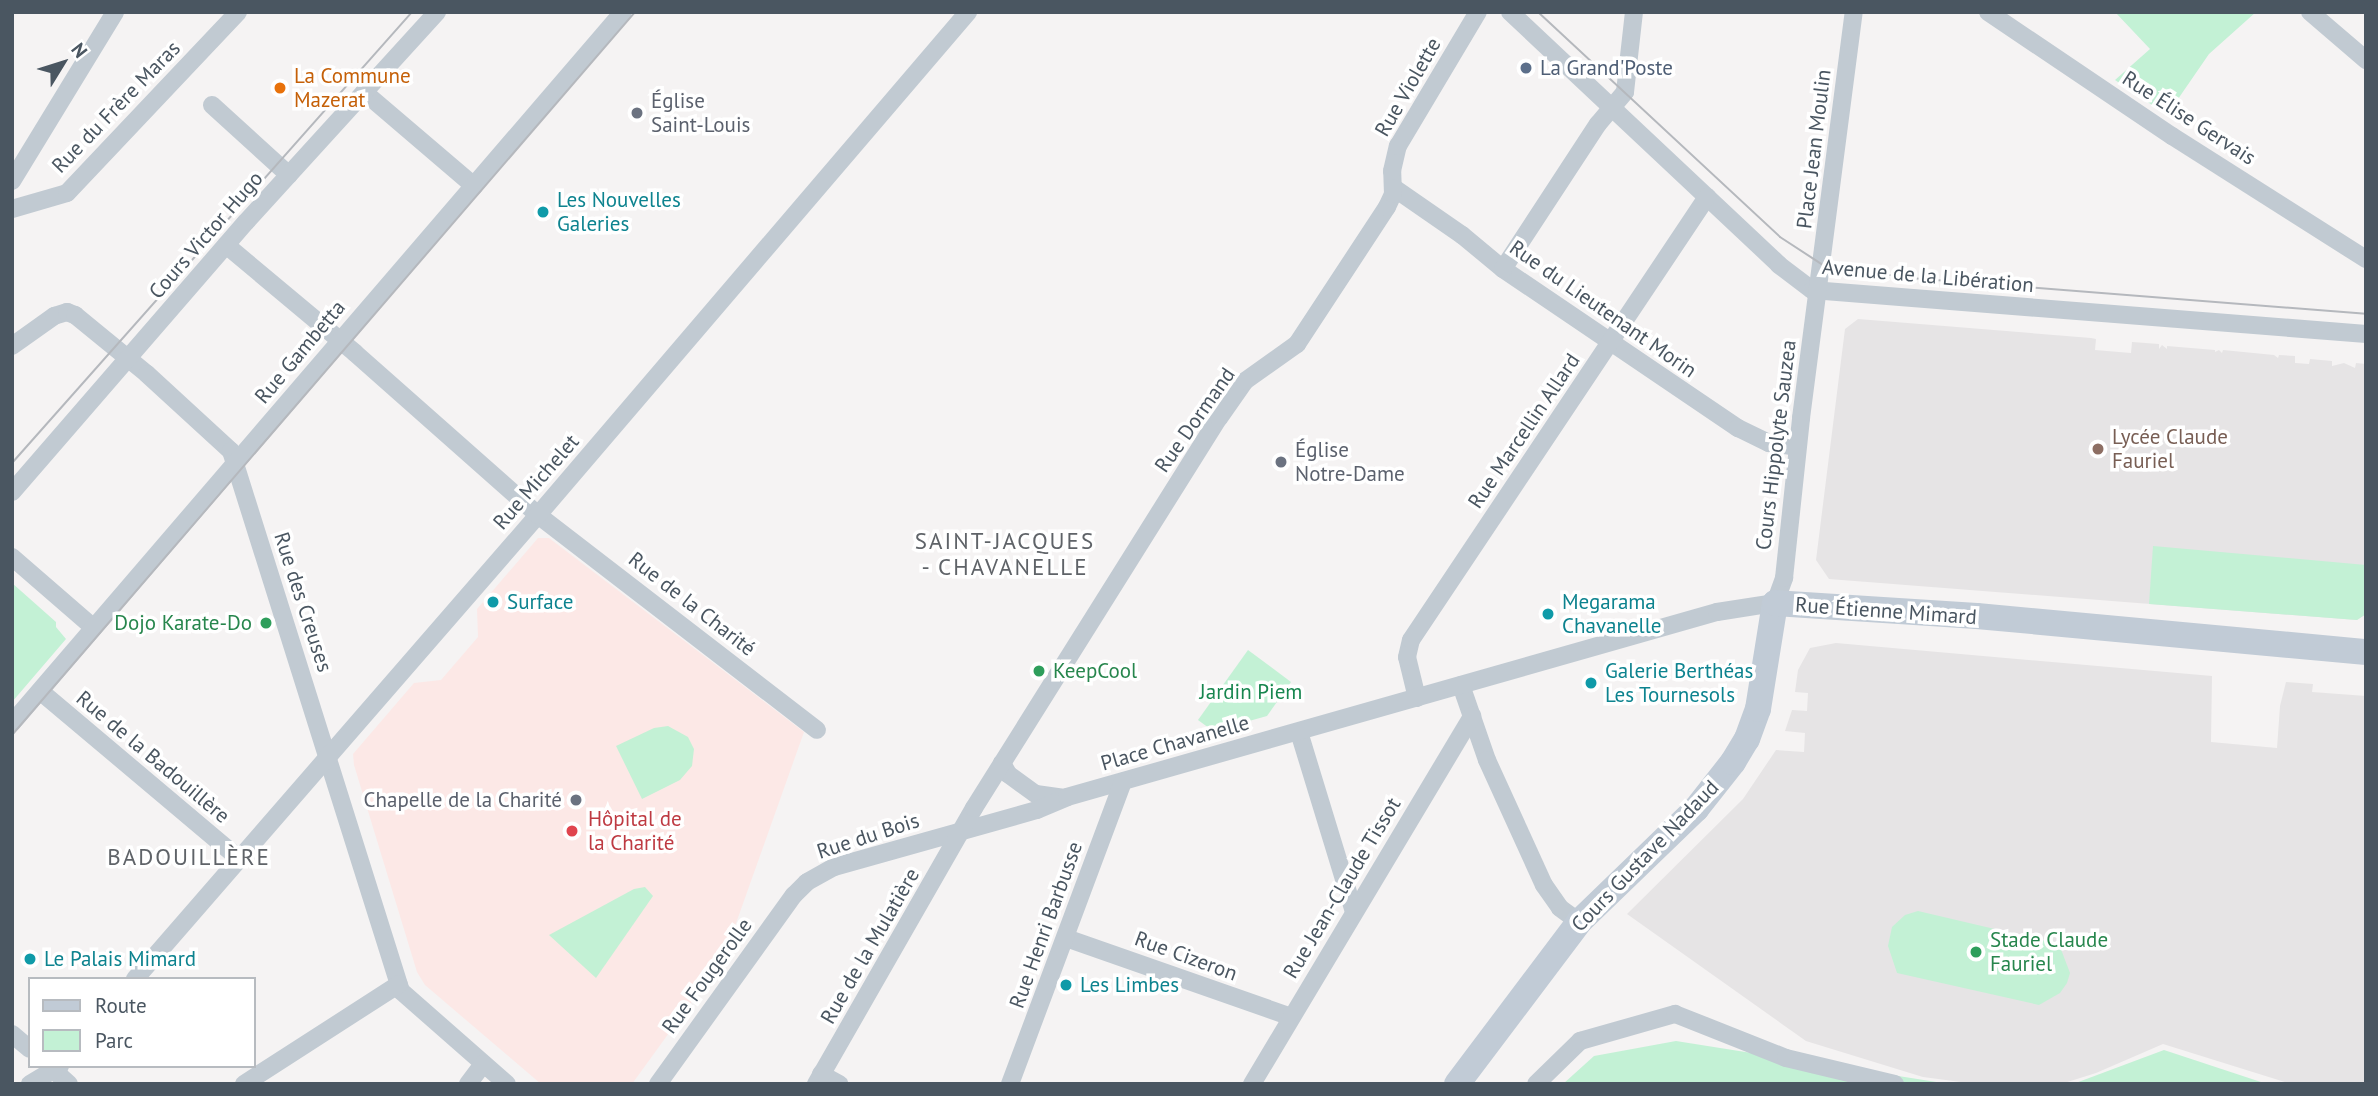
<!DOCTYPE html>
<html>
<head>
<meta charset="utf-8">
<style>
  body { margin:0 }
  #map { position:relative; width:2378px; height:1096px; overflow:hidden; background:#f5f3f3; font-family:"PT Sans",sans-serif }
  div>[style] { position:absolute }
  .education>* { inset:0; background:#e6e4e5 }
  .medical>* { inset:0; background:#fce8e6 }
  .green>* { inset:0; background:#c3f1d5 }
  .minor>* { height:18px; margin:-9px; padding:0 9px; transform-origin:9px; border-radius:9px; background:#c1cad2 }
  .secondary>* { height:26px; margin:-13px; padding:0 13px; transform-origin:13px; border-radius:13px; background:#c1cbd6 }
  .tram>* { height:2px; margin:-1px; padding:0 1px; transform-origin:1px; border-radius:1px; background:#b5b8bd }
  .dots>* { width:19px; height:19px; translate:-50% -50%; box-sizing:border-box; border:4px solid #fff; border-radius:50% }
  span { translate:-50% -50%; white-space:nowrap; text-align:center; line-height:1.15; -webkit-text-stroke:7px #fff; paint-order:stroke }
  .service-label { font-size:21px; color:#4e5e75 }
  .left { translate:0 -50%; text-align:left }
  .food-label { font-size:21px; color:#c56008 }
  .street-label { font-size:21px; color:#4a5661 }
  .worship-label { font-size:21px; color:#5b616d }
  .right { translate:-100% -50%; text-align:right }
  .culture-label { font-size:21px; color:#0d838f }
  .education-label { font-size:21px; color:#785e54 }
  .leisure-label { font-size:21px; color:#27864d }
  .park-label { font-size:21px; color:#17864f }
  .health-label { font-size:21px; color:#be3a42 }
  .neighbourhood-label { font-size:23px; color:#5f6368; letter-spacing:2px }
  .frame { position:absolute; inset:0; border:14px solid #4a5661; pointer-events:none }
  .legend { position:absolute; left:28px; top:977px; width:228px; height:91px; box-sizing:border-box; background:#fff; border:2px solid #b7bbc0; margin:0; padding:9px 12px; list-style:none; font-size:21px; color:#4a5661 }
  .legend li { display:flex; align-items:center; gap:14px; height:35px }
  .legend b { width:35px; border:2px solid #b7bbc0 }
  .north { position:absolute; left:28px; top:28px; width:70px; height:70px; -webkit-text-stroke:5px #fff; paint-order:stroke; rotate:52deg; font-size:19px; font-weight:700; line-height:28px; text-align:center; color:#4a5661 }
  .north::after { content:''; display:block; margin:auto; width:24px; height:32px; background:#4a5661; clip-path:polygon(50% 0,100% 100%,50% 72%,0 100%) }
</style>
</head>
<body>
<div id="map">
  <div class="education">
    <div style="clip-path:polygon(1858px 319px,2091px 338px,2096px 339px,2095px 350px,2131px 353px,2132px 342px,2159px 344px,2159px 349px,2162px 345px,2167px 349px,2167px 346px,2215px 350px,2215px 352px,2219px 350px,2222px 353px,2223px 350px,2274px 355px,2278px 358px,2279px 355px,2295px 356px,2295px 363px,2309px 364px,2310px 359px,2332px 361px,2332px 366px,2344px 363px,2355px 368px,2356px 363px,2366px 364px,2366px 614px,2357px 620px,1829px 579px,1816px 560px,1845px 329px)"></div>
    <div style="clip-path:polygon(1836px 643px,2212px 676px,2211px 742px,2277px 748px,2280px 706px,2286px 682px,2313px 684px,2312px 692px,2366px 696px,2366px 1084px,2291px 1084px,2163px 1044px,2096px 1073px,2061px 1084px,1976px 1084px,1923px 1077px,1806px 1041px,1627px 914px,1743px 799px,1776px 750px,1804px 752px,1805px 733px,1785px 731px,1792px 710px,1807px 711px,1808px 693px,1795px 692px,1798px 670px,1810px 648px)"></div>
  </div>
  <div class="medical">
    <div style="clip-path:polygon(538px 538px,549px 538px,804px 732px,724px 957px,632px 1084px,541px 1084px,425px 985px,417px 972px,354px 765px,353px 754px,414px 683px,441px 680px,478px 637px,477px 609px)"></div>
  </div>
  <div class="green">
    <div style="clip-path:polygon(2115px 12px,2256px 12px,2209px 54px,2167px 115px,2115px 80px,2150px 49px)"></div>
    <div style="clip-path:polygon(2153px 546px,2366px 565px,2366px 614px,2357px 620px,2149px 604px)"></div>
    <div style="clip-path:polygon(12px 583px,56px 622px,56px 627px,66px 639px,12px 702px)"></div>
    <div style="clip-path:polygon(1248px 650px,1291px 682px,1267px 716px,1213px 731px,1198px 720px)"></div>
    <div style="clip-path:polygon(668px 726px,688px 737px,694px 749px,692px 766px,680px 780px,642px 799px,616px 746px,654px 728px)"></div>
    <div style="clip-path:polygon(645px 887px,653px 896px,596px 978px,549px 935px,634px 889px)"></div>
    <div style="clip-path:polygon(1918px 911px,2059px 944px,2070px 973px,2067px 983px,2060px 993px,2039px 1005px,1897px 973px,1888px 946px,1892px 927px,1905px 915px)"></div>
    <div style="clip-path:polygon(1676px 1041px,1949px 1084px,1563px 1084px,1594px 1056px)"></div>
    <div style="clip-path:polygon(2164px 1050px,2267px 1084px,2073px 1084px)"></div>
  </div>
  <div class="minor">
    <div style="left:1510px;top:12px;width:369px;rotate:43.2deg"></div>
    <div style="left:1779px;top:265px;width:41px;rotate:37.1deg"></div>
    <div style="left:1812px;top:290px;width:556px;rotate:4.54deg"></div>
    <div style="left:1988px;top:12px;width:222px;rotate:34deg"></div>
    <div style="left:2172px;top:136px;width:230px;rotate:32.4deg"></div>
    <div style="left:2310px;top:12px;width:74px;rotate:40.6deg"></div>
    <div style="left:364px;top:92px;width:145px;rotate:40.5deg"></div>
    <div style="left:212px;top:105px;width:104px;rotate:42.3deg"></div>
    <div style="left:12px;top:181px;width:198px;rotate:-58.6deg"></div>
    <div style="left:1394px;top:188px;width:83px;rotate:34.7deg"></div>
    <div style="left:1462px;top:235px;width:53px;rotate:39.7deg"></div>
    <div style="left:1503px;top:269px;width:284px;rotate:34.1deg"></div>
    <div style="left:1738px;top:428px;width:34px;rotate:26deg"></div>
    <div style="left:1769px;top:443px;width:28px;rotate:8deg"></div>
    <div style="left:12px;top:209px;width:57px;rotate:-16.2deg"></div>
    <div style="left:67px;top:193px;width:249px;rotate:-46.6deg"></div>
    <div style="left:226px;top:245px;width:168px;rotate:39.9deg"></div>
    <div style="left:355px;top:353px;width:244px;rotate:41.5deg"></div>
    <div style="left:538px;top:515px;width:352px;rotate:37.6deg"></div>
    <div style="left:1503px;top:269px;width:173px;rotate:-56.8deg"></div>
    <div style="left:1598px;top:124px;width:42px;rotate:-49.8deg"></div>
    <div style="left:1625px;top:92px;width:81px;rotate:-83.6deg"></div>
    <div style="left:12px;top:346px;width:52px;rotate:-35.5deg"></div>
    <div style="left:54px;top:316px;width:14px;rotate:-17deg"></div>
    <div style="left:67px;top:312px;width:9px;rotate:21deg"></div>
    <div style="left:75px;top:315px;width:93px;rotate:39.3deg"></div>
    <div style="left:147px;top:374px;width:114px;rotate:42.5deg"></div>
    <div style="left:231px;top:451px;width:566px;rotate:72.53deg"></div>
    <div style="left:401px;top:991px;width:141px;rotate:41.3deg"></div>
    <div style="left:12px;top:492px;width:357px;rotate:-49.1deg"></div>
    <div style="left:246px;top:222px;width:284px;rotate:-47.7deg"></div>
    <div style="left:12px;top:557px;width:108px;rotate:40.9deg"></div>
    <div style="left:1461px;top:685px;width:79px;rotate:70.9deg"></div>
    <div style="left:1487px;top:760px;width:137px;rotate:65.5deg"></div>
    <div style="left:1544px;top:885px;width:28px;rotate:55deg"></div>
    <div style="left:1560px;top:908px;width:24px;rotate:36deg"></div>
    <div style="left:40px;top:691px;width:259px;rotate:40.1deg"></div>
    <div style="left:1417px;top:698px;width:42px;rotate:-103.7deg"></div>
    <div style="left:1407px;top:657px;width:17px;rotate:-77deg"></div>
    <div style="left:1411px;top:640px;width:533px;rotate:-56.25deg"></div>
    <div style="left:12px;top:723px;width:937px;rotate:-49.33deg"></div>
    <div style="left:1299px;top:732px;width:188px;rotate:73deg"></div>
    <div style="left:1002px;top:763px;width:13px;rotate:61deg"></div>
    <div style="left:1008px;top:774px;width:34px;rotate:36deg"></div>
    <div style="left:1036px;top:794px;width:27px;rotate:8deg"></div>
    <div style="left:1066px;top:938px;width:238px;rotate:19.3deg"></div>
    <div style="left:135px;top:979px;width:615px;rotate:-49.02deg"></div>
    <div style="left:538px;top:515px;width:662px;rotate:-49.47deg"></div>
    <div style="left:12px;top:1034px;width:23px;rotate:40deg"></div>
    <div style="left:49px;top:1066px;width:27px;rotate:42deg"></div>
    <div style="left:821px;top:1074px;width:21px;rotate:29deg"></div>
    <div style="left:30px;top:1084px;width:35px;rotate:-31deg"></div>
    <div style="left:244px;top:1084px;width:184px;rotate:-32.8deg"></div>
    <div style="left:468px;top:1084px;width:25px;rotate:-53deg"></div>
    <div style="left:658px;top:1084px;width:233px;rotate:-54.3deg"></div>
    <div style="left:794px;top:895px;width:18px;rotate:-45deg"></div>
    <div style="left:807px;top:882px;width:31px;rotate:-29deg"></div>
    <div style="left:834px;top:867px;width:211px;rotate:-15.7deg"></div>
    <div style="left:1037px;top:810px;width:33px;rotate:-23deg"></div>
    <div style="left:1067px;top:797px;width:676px;rotate:-15.89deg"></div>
    <div style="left:1717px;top:612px;width:59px;rotate:-8.8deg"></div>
    <div style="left:1775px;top:603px;width:27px;rotate:-70deg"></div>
    <div style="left:1784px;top:578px;width:161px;rotate:-83.9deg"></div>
    <div style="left:1801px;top:418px;width:409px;rotate:-82.6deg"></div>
    <div style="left:816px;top:1084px;width:318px;rotate:-60.2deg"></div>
    <div style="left:974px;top:808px;width:461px;rotate:-57.9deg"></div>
    <div style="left:1219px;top:418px;width:45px;rotate:-54.9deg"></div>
    <div style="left:1245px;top:381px;width:64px;rotate:-35.4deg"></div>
    <div style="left:1297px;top:344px;width:164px;rotate:-56.7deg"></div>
    <div style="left:1387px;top:207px;width:14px;rotate:-65deg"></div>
    <div style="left:1393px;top:194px;width:23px;rotate:-92deg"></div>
    <div style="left:1392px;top:171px;width:26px;rotate:-77deg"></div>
    <div style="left:1398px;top:146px;width:156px;rotate:-59.2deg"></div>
    <div style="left:1010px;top:1084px;width:323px;rotate:-69.5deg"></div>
    <div style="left:1252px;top:1084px;width:429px;rotate:-59.1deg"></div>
    <div style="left:1536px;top:1084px;width:62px;rotate:-44.3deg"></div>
    <div style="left:1580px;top:1041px;width:99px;rotate:-15.9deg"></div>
    <div style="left:1675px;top:1014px;width:119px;rotate:21.6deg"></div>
    <div style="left:1786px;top:1058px;width:112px;rotate:13.4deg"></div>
  </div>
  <div class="secondary">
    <div style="left:1457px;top:1084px;width:203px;rotate:-53deg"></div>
    <div style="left:1579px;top:922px;width:163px;rotate:-44deg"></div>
    <div style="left:1696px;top:809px;width:60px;rotate:-51.8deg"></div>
    <div style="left:1733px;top:762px;width:27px;rotate:-59deg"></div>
    <div style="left:1747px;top:739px;width:32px;rotate:-70deg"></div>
    <div style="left:1758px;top:709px;width:107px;rotate:-80.9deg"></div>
    <div style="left:1775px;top:603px;width:202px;rotate:3.7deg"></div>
    <div style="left:1977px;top:616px;width:391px;rotate:5.3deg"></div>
  </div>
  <div class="tram">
    <div style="left:1538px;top:12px;width:330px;rotate:42.9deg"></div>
    <div style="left:1780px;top:237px;width:51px;rotate:33.1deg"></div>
    <div style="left:1823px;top:265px;width:88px;rotate:8.5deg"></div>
    <div style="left:1910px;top:278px;width:457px;rotate:4.5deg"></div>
    <div style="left:12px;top:463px;width:603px;rotate:-48.43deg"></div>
    <div style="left:12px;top:735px;width:954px;rotate:-49.25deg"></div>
  </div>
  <div class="dots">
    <div style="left:1526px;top:68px;background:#5c6f8a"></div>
    <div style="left:280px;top:88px;background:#e8710a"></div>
    <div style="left:637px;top:113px;background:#6b7280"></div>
    <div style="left:543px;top:212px;background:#0f9aa8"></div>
    <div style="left:2098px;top:449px;background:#8d6e63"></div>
    <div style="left:1281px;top:462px;background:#6b7280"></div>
    <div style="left:493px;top:602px;background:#0f9aa8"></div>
    <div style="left:1548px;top:614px;background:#0f9aa8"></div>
    <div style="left:266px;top:623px;background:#2e9e5b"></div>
    <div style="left:1039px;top:671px;background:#2e9e5b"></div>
    <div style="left:1591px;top:683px;background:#0f9aa8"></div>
    <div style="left:576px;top:800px;background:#6b7280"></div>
    <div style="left:572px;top:831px;background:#e0444e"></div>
    <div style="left:1976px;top:952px;background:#2e9e5b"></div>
    <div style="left:30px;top:959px;background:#0f9aa8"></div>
    <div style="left:1066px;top:985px;background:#0f9aa8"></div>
  </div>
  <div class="service-label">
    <span class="left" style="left:1540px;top:68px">La Grand'Poste</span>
  </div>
  <div class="food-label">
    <span class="left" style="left:294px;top:88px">La Commune<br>Mazerat</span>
  </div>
  <div class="street-label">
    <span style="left:1408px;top:87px;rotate:-60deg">Rue Violette</span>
    <span style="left:116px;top:107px;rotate:-46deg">Rue du Frère Maras</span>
    <span style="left:2189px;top:118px;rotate:33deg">Rue Élise Gervais</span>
    <span style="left:1814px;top:149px;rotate:-83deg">Place Jean Moulin</span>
    <span style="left:206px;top:235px;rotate:-49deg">Cours Victor Hugo</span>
    <span style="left:1928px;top:276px;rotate:5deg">Avenue de la Libération</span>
    <span style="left:1603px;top:309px;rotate:35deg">Rue du Lieutenant Morin</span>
    <span style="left:300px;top:352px;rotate:-50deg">Rue Gambetta</span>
    <span style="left:1195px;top:420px;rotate:-55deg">Rue Dormand</span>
    <span style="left:1524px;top:431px;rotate:-56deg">Rue Marcellin Allard</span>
    <span style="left:1776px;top:445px;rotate:-83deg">Cours Hippolyte Sauzea</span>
    <span style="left:536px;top:482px;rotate:-49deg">Rue Michelet</span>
    <span style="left:303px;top:602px;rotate:72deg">Rue des Creuses</span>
    <span style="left:692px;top:604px;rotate:38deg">Rue de la Charité</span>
    <span style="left:1886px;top:611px;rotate:4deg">Rue Étienne Mimard</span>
    <span style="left:1175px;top:743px;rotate:-16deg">Place Chavanelle</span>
    <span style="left:153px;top:757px;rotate:40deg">Rue de la Badouillère</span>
    <span style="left:868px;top:836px;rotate:-18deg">Rue du Bois</span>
    <span style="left:1645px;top:856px;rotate:-46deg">Cours Gustave Nadaud</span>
    <span style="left:1342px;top:888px;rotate:-59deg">Rue Jean-Claude Tissot</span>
    <span style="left:1046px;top:925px;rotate:-70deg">Rue Henri Barbusse</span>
    <span style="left:870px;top:946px;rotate:-60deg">Rue de la Mulatière</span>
    <span style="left:1186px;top:956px;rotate:20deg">Rue Cizeron</span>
    <span style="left:707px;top:976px;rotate:-54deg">Rue Fougerolle</span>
  </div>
  <div class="worship-label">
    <span class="left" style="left:651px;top:113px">Église<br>Saint-Louis</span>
    <span class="left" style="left:1295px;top:462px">Église<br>Notre-Dame</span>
    <span class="right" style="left:562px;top:800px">Chapelle de la Charité</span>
  </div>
  <div class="culture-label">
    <span class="left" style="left:557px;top:212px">Les Nouvelles<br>Galeries</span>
    <span class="left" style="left:507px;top:602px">Surface</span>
    <span class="left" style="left:1562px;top:614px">Megarama<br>Chavanelle</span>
    <span class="left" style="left:1605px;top:683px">Galerie Berthéas<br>Les Tournesols</span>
    <span class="left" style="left:44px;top:959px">Le Palais Mimard</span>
    <span class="left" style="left:1080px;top:985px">Les Limbes</span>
  </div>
  <div class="education-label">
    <span class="left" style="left:2112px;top:449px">Lycée Claude<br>Fauriel</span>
  </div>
  <div class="leisure-label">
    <span class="right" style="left:252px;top:623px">Dojo Karate-Do</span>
    <span class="left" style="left:1053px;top:671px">KeepCool</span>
    <span class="left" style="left:1990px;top:952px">Stade Claude<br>Fauriel</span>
  </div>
  <div class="park-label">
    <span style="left:1251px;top:692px">Jardin Piem</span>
  </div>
  <div class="health-label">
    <span class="left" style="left:588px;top:831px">Hôpital de<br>la Charité</span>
  </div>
  <div class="neighbourhood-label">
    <span style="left:1005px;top:554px">SAINT-JACQUES<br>- CHAVANELLE</span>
    <span style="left:189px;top:857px">BADOUILLÈRE</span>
  </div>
  <div class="frame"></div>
  <ul class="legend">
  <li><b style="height:9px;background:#c1cbd6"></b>Route</li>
  <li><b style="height:19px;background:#c3f1d5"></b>Parc</li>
  </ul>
  <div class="north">N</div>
</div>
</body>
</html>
